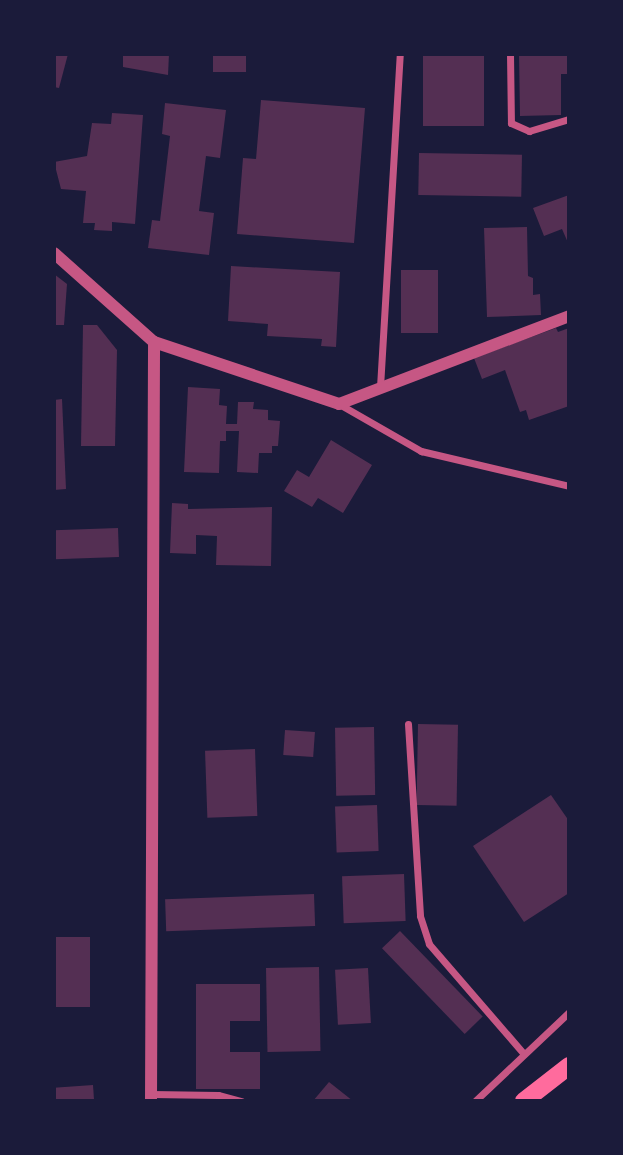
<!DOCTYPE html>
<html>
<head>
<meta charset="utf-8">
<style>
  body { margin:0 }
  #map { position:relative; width:623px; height:1155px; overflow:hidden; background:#1b1b3a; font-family:"IBM Plex Serif",serif }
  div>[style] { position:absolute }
  .building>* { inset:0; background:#542f53; transform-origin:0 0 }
  .minor>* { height:7px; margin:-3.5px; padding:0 3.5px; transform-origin:3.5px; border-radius:3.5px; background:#c65784 }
  .tertiary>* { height:12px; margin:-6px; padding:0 6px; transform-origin:6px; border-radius:6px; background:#c65784 }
  .primary>* { height:18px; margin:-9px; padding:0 9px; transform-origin:9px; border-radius:9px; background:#ff6b9d }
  span { translate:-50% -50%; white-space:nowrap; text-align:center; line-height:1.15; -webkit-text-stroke:7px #1b1b3a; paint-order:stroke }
  .frame { position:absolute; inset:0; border:56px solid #1b1b3a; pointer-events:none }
</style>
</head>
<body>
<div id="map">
  <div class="building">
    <div style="clip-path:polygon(54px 54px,68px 54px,59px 88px,54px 87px)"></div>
    <div style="clip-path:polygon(123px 54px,169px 54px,168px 75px,123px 67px)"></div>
    <div style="left:213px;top:54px;width:33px;height:18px"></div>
    <div style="left:423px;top:54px;width:61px;height:72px"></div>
    <div style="clip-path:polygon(519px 54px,569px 54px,569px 74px,561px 74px,561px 115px,520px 116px)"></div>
    <div style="clip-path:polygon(261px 100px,365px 108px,354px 243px,237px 234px,243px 158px,256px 159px)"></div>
    <div style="clip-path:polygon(165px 103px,226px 110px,220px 158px,206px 156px,199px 211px,214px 213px,209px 255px,148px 248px,152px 220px,160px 221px,170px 136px,162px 134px)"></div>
    <div style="clip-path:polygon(112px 113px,143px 115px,135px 224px,112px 222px,112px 231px,94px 230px,95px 223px,83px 223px,86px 191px,61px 189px,54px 162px,87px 156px,92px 123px,111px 124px)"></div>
    <div style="left:419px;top:153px;width:103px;height:42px;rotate:1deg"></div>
    <div style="clip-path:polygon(569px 195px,569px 245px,562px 229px,544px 236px,533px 208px)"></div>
    <div style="clip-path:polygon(527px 227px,528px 276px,533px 278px,533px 295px,540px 294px,541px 315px,487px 317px,484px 228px)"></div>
    <div style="clip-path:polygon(231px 266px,340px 272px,336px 347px,321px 346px,322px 339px,267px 336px,268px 324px,228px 321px)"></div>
    <div style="left:401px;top:270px;width:37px;height:63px"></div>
    <div style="clip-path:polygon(54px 274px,67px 284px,64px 325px,54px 325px)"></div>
    <div style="clip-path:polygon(83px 325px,97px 325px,117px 350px,115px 446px,81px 446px)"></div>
    <div style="clip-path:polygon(556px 328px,558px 332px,569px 328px,569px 406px,529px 420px,526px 410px,520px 412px,505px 370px,482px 379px,474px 358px)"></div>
    <div style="clip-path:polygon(188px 387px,220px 389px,219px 405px,227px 406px,226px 424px,237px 424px,238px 402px,254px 402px,253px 409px,268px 410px,268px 420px,280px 421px,278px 446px,272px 446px,272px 453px,259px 453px,258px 473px,237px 472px,239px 431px,226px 431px,226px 441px,220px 441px,219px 473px,184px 472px)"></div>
    <div style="clip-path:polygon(62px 399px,66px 489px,54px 490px,54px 400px)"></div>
    <div style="clip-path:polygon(331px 440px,372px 465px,343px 513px,318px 498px,312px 507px,284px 491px,297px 470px,309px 477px)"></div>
    <div style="clip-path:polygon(172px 503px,188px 504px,188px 509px,272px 507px,271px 566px,216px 565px,217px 536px,196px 535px,196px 554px,170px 553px)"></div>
    <div style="left:118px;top:528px;width:29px;height:64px;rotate:88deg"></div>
    <div style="left:418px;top:724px;width:40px;height:81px;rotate:1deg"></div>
    <div style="left:374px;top:727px;width:68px;height:39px;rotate:89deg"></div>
    <div style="left:285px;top:730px;width:30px;height:25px;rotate:4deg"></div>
    <div style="left:255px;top:749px;width:67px;height:50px;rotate:88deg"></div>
    <div style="clip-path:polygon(551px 795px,569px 821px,569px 893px,524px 922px,473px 846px)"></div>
    <div style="left:377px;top:805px;width:46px;height:42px;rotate:88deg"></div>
    <div style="left:404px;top:874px;width:47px;height:62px;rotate:88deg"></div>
    <div style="left:314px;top:894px;width:32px;height:149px;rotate:88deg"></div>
    <div style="left:400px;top:931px;width:119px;height:25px;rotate:46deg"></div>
    <div style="left:54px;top:937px;width:36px;height:70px"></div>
    <div style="left:319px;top:967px;width:84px;height:53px;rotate:89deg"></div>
    <div style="left:368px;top:968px;width:55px;height:33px;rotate:87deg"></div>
    <div style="clip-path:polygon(196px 984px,260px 984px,260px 1021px,230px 1021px,230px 1052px,260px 1052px,260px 1089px,196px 1089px)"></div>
    <div style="clip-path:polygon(329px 1082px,353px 1101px,313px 1101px)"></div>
    <div style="left:93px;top:1085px;width:16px;height:39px;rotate:86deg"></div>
  </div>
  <div class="minor">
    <div style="left:510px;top:54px;width:69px;rotate:89.2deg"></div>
    <div style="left:511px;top:123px;width:20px;rotate:24deg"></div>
    <div style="left:529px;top:131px;width:42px;rotate:-16.7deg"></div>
    <div style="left:380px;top:387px;width:334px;rotate:-86.6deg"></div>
    <div style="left:339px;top:404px;width:95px;rotate:29.8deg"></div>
    <div style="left:421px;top:451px;width:152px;rotate:13.3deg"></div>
    <div style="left:408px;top:724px;width:192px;rotate:86.4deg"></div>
    <div style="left:420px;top:916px;width:29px;rotate:72deg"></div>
    <div style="left:429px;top:944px;width:145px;rotate:49.2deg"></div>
    <div style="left:151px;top:1094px;width:67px;rotate:0.9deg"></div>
    <div style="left:218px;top:1095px;width:24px;rotate:15deg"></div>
    <div style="left:475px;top:1101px;width:129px;rotate:-43.4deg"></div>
  </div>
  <div class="tertiary">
    <div style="left:54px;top:253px;width:134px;rotate:41.7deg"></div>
    <div style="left:154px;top:342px;width:195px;rotate:18.5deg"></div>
    <div style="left:339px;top:404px;width:246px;rotate:-20.9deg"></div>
    <div style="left:151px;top:1101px;width:759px;rotate:-89.77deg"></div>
  </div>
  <div class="primary">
    <div style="left:524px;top:1101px;width:57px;rotate:-37.9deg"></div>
  </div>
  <div class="frame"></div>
</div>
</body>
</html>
